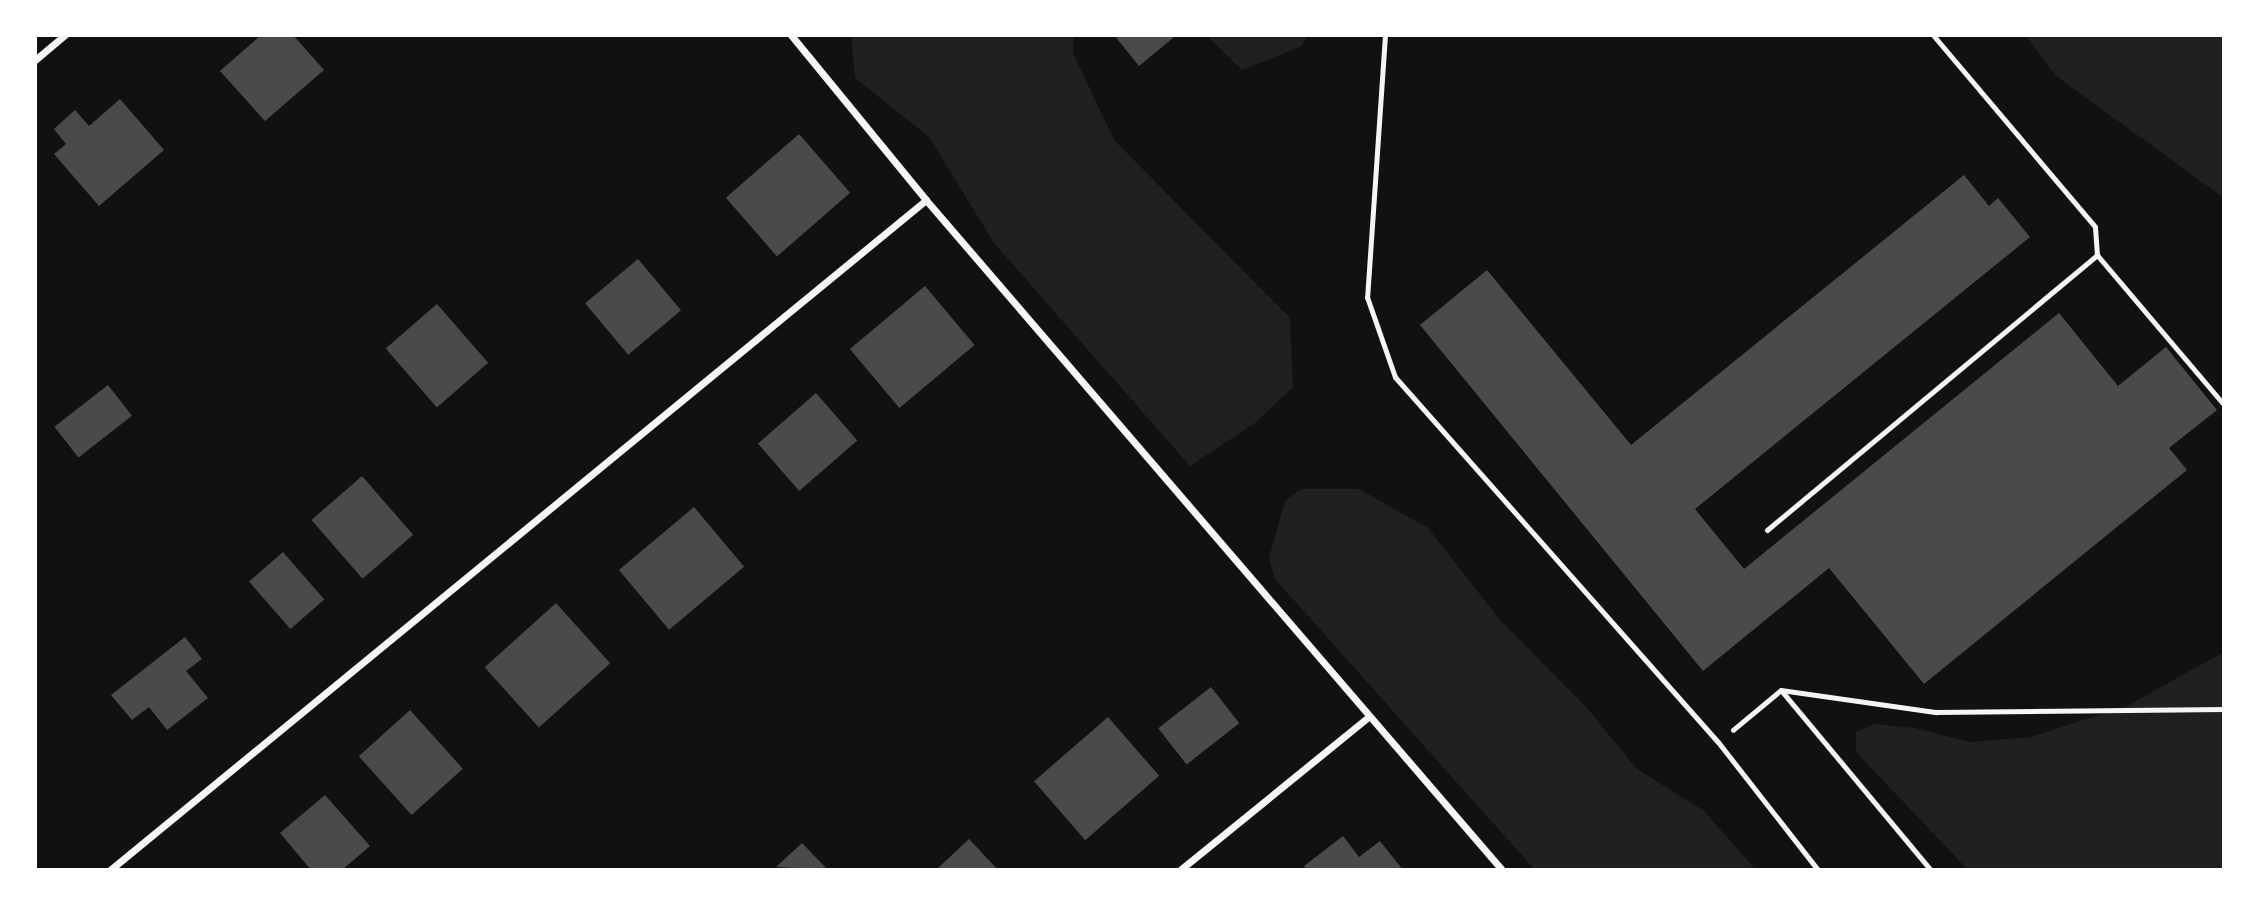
<!DOCTYPE html>
<html>
<head>
<meta charset="utf-8">
<style>
  body { margin:0 }
  #map { position:relative; width:2259px; height:905px; overflow:hidden; background:#111; font-family:"Roboto Condensed",sans-serif }
  div>[style] { position:absolute }
  .green>* { inset:0; background:#202020 }
  .building>* { inset:0; background:#4a4a4a; transform-origin:0 0 }
  .path>* { height:4.5px; margin:-2.25px; padding:0 2.25px; transform-origin:2.25px; border-radius:2.25px; background:#f5f5f5 }
  .service>* { height:5px; margin:-2.5px; padding:0 2.5px; transform-origin:2.5px; border-radius:2.5px; background:#f5f5f5 }
  .minor>* { height:7px; margin:-3.5px; padding:0 3.5px; transform-origin:3.5px; border-radius:3.5px; background:#f5f5f5 }
  span { translate:-50% -50%; white-space:nowrap; text-align:center; line-height:1.15; -webkit-text-stroke:6px #fff; paint-order:stroke }
  .frame { position:absolute; inset:0; border:37px solid #fff; pointer-events:none }
</style>
</head>
<body>
<div id="map">
  <div class="green">
    <div style="clip-path:polygon(851px 35px,1074px 35px,1073px 53px,1114px 140px,1290px 318px,1293px 387px,1255px 423px,1190px 466px,994px 243px,929px 137px,855px 78px)"></div>
    <div style="clip-path:polygon(1206px 35px,1307px 35px,1302px 46px,1242px 70px)"></div>
    <div style="clip-path:polygon(2025px 35px,2224px 35px,2224px 198px,2056px 76px)"></div>
    <div style="clip-path:polygon(1301px 489px,1359px 489px,1428px 528px,1500px 620px,1587px 708px,1637px 769px,1704px 811px,1756px 870px,1535px 870px,1275px 579px,1269px 558px,1285px 501px)"></div>
    <div style="clip-path:polygon(2224px 652px,2224px 870px,1968px 870px,1856px 752px,1856px 732px,1874px 724px,1915px 728px,1970px 742px,2031px 737px,2129px 705px)"></div>
  </div>
  <div class="building">
    <div style="clip-path:polygon(261px 35px,293px 35px,324px 70px,265px 121px,220px 71px)"></div>
    <div style="clip-path:polygon(1114px 35px,1171px 35px,1173px 38px,1139px 66px)"></div>
    <div style="clip-path:polygon(120px 99px,164px 150px,99px 206px,54px 154px,66px 144px,54px 129px,75px 110px,89px 126px)"></div>
    <div style="left:799px;top:134px;width:78px;height:97px;rotate:49deg"></div>
    <div style="clip-path:polygon(1964px 175px,1989px 206px,1998px 198px,2030px 237px,1695px 509px,1744px 569px,2059px 313px,2118px 386px,2166px 347px,2217px 410px,2169px 448px,2187px 470px,1924px 684px,1829px 568px,1703px 671px,1420px 325px,1487px 270px,1631px 445px)"></div>
    <div style="left:638px;top:259px;width:67px;height:69px;rotate:50deg"></div>
    <div style="left:925px;top:286px;width:77px;height:98px;rotate:50deg"></div>
    <div style="left:437px;top:304px;width:78px;height:68px;rotate:49deg"></div>
    <div style="left:108px;top:385px;width:39px;height:68px;rotate:52deg"></div>
    <div style="left:816px;top:393px;width:63px;height:77px;rotate:49deg"></div>
    <div style="left:362px;top:476px;width:78px;height:67px;rotate:49deg"></div>
    <div style="left:694px;top:507px;width:78px;height:98px;rotate:50deg"></div>
    <div style="left:283px;top:552px;width:63px;height:45px;rotate:49deg"></div>
    <div style="left:556px;top:603px;width:81px;height:96px;rotate:48deg"></div>
    <div style="clip-path:polygon(185px 637px,202px 659px,186px 671px,208px 698px,167px 730px,149px 707px,132px 720px,111px 695px)"></div>
    <div style="left:1211px;top:687px;width:46px;height:67px;rotate:52deg"></div>
    <div style="left:410px;top:710px;width:79px;height:69px;rotate:48deg"></div>
    <div style="left:1108px;top:717px;width:78px;height:98px;rotate:49deg"></div>
    <div style="clip-path:polygon(325px 795px,370px 846px,342px 870px,311px 870px,280px 833px)"></div>
    <div style="clip-path:polygon(1343px 836px,1359px 857px,1380px 841px,1403px 870px,1307px 870px,1304px 866px)"></div>
    <div style="clip-path:polygon(969px 839px,998px 870px,936px 870px)"></div>
    <div style="clip-path:polygon(802px 843px,828px 870px,776px 867px)"></div>
  </div>
  <div class="path">
    <div style="left:1782px;top:691px;width:233px;rotate:50.2deg"></div>
    <div style="left:1733px;top:730px;width:62px;rotate:-39.8deg"></div>
    <div style="left:1781px;top:690px;width:157px;rotate:8.1deg"></div>
    <div style="left:1936px;top:712px;width:288px;rotate:-0.6deg"></div>
  </div>
  <div class="service">
    <div style="left:1385px;top:35px;width:263px;rotate:93.9deg"></div>
    <div style="left:1367px;top:297px;width:85px;rotate:70.7deg"></div>
    <div style="left:1395px;top:377px;width:487px;rotate:48.5deg"></div>
    <div style="left:1718px;top:742px;width:162px;rotate:52deg"></div>
    <div style="left:1933px;top:35px;width:251px;rotate:49.8deg"></div>
    <div style="left:2095px;top:227px;width:28px;rotate:86deg"></div>
    <div style="left:2097px;top:255px;width:197px;rotate:49.7deg"></div>
    <div style="left:1767px;top:530px;width:430px;rotate:-39.8deg"></div>
  </div>
  <div class="minor">
    <div style="left:791px;top:35px;width:213px;rotate:50.7deg"></div>
    <div style="left:926px;top:200px;width:884px;rotate:49.31deg"></div>
    <div style="left:35px;top:60px;width:39px;rotate:-40deg"></div>
    <div style="left:110px;top:870px;width:1056px;rotate:-39.39deg"></div>
    <div style="left:1180px;top:870px;width:242px;rotate:-39.1deg"></div>
  </div>
  <div class="frame"></div>
</div>
</body>
</html>
